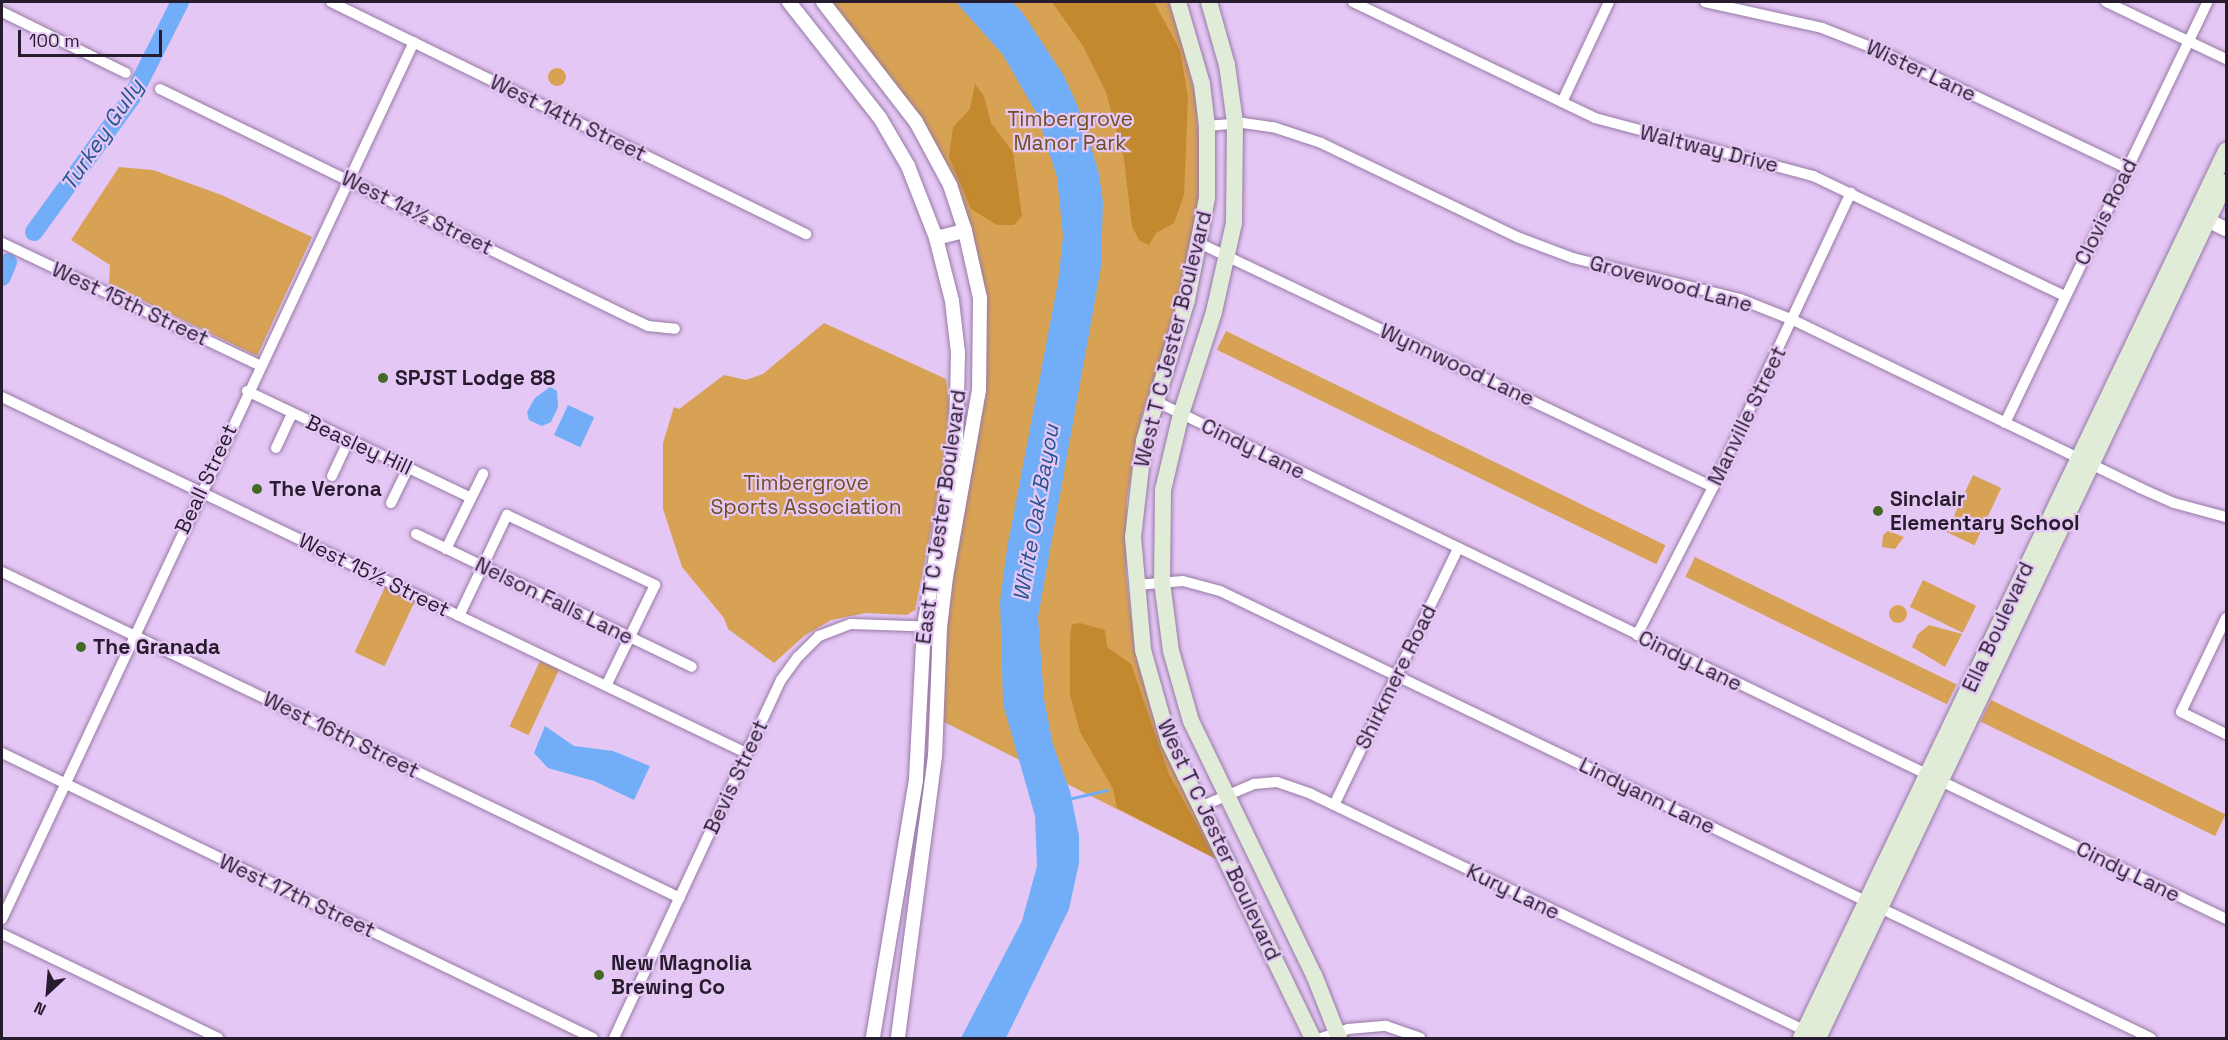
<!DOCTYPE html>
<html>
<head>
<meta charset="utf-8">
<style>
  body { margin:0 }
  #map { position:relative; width:2228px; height:1040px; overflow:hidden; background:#e5c7f5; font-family:"Space Grotesk",sans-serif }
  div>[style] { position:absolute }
  .green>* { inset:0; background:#d8a255; transform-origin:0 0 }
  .round { border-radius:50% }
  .forest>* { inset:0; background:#c3892f }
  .water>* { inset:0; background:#71aef7; transform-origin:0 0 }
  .stream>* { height:3px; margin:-1.5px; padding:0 1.5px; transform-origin:1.5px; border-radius:1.5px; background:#71aef7 }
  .river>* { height:18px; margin:-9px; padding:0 9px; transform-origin:9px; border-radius:9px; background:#71aef7 }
  .roads { filter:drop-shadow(0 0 2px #967aa5) drop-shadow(0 0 2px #967aa5) }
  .minor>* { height:10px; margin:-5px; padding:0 5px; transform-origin:5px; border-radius:5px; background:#fff }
  .tertiary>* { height:14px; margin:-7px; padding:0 7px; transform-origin:7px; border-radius:7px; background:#fff }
  .secondary>* { height:16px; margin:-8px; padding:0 8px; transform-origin:8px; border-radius:8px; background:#e0ebd8 }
  .dots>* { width:16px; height:16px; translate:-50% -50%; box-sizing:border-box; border:3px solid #e5c7f5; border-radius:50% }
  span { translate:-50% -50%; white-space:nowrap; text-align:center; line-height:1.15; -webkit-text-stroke:4.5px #e5c7f5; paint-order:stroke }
  .street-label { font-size:21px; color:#271c2d }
  .park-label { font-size:21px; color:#6f5022 }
  .poi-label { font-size:21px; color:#271c2d; font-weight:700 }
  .left { translate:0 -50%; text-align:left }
  .water-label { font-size:22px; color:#245792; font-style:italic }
  .frame { position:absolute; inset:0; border:3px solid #271c2d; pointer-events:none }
  .north { position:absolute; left:18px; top:962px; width:60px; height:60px; -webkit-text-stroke:4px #e5c7f5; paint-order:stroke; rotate:206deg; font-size:16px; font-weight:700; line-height:24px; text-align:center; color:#271c2d }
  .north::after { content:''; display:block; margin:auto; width:21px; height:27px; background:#271c2d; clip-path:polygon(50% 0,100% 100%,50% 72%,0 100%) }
  .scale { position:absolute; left:18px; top:30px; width:144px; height:27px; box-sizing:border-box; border:3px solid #271c2d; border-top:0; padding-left:8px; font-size:18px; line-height:21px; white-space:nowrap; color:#271c2d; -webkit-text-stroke:4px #e5c7f5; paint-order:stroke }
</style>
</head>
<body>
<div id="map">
  <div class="green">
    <div style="clip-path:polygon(829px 2px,1173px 2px,1196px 99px,1200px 155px,1198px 212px,1174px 319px,1141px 418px,1127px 498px,1126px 572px,1134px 642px,1151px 711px,1216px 859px,942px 721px,950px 588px,980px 426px,986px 338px,955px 188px)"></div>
    <div class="round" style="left:548px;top:68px;width:18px;height:18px"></div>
    <div style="clip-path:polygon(119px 167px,153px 170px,224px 196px,312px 237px,257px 356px,109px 284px,110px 265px,71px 240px)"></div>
    <div style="clip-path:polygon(824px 323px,946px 379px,949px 403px,944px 465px,915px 610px,907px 615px,866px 613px,831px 620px,804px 636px,774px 663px,728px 629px,724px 618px,682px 567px,663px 509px,663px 443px,674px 407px,679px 409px,724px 375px,746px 380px,763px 374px)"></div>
    <div style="left:1226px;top:331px;width:489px;height:21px;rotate:26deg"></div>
    <div style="left:1973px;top:475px;width:31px;height:63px;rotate:25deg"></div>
    <div style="clip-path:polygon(1888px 531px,1904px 537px,1895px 549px,1882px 547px,1883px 535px)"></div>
    <div style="left:1695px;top:557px;width:291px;height:22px;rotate:26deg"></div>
    <div style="left:1923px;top:580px;width:59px;height:30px;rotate:26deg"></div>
    <div style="left:385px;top:587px;width:33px;height:72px;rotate:25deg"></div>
    <div class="round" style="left:1889px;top:605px;width:18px;height:18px"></div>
    <div style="clip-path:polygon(1929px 625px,1962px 634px,1945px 667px,1912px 647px,1918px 634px)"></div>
    <div style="left:540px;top:661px;width:21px;height:72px;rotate:25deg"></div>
    <div style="left:1991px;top:700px;width:261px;height:24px;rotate:26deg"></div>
  </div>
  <div class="forest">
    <div style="clip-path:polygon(1052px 2px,1154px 2px,1180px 50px,1188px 97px,1184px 195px,1174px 223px,1156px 233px,1149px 245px,1140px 241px,1132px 227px,1124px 159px,1106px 92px,1083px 46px)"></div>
    <div style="clip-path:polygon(975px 84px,984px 96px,991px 123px,1013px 152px,1022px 216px,1014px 225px,997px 225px,971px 209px,949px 157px,953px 127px,970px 109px)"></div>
    <div style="clip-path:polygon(1080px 623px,1105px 630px,1107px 647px,1131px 664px,1169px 774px,1216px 859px,1117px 808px,1113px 789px,1080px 732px,1070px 695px,1070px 636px,1072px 624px)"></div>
  </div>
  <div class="water">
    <div style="clip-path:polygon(956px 2px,1012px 2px,1022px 12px,1064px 76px,1078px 107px,1098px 169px,1103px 201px,1101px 267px,1038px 617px,1044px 699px,1053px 745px,1070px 791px,1079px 836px,1079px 863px,1069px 909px,1006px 1038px,961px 1038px,1022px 921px,1037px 866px,1035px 816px,1003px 704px,1000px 601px,1007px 549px,1058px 282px,1063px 237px,1057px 177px,1037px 114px,1003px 55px)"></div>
    <div style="clip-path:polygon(550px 387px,557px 391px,558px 407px,551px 422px,542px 426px,529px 420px,527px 412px,535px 398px)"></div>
    <div style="left:568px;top:405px;width:29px;height:33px;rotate:25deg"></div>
    <div style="clip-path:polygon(545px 726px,574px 746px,613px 751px,650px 766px,634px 800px,594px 781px,548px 768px,534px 753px)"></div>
  </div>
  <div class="stream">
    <div style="left:1068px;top:799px;width:40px;rotate:-13deg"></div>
  </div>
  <div class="river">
    <div style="left:34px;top:232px;width:167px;rotate:-54deg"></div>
    <div style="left:132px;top:97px;width:106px;rotate:-63.2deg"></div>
    <div style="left:2px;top:277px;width:16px;rotate:-68deg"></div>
  </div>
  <div class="roads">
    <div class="minor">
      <div style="left:331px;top:2px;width:529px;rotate:26.03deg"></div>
      <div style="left:1353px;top:2px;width:268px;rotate:25.6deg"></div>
      <div style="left:1595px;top:118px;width:226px;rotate:14.9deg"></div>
      <div style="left:1813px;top:176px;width:279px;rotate:25.5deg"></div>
      <div style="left:1705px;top:2px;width:120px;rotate:12.5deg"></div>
      <div style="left:1822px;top:28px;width:60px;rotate:21.4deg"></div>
      <div style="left:1878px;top:50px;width:276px;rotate:25.4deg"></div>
      <div style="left:2106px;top:2px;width:133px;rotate:25.4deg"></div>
      <div style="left:2px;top:12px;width:138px;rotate:26.2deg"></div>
      <div style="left:160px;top:89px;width:524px;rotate:25.93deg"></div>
      <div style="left:631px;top:318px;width:19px;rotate:25deg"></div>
      <div style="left:648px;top:326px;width:27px;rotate:6deg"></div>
      <div style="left:1562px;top:102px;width:110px;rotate:-64.8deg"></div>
      <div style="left:1207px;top:126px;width:36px;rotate:-5deg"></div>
      <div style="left:1243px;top:123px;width:30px;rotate:8deg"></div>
      <div style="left:1273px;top:127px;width:51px;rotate:18.4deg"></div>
      <div style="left:1321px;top:143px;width:217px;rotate:25.6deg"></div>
      <div style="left:1517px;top:237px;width:60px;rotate:20.6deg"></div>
      <div style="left:1573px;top:258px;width:172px;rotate:13.8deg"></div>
      <div style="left:1740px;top:299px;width:57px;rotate:21.6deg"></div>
      <div style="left:1793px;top:320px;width:386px;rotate:25.8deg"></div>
      <div style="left:2140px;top:488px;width:37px;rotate:24deg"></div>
      <div style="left:2174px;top:503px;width:54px;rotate:15.1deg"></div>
      <div style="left:2px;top:243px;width:284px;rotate:25.4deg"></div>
      <div style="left:1201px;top:244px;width:567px;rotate:25.39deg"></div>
      <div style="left:247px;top:391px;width:248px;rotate:25.5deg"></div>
      <div style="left:2px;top:397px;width:825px;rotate:25.57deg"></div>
      <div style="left:1155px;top:401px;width:1190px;rotate:25.81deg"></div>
      <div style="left:2005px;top:423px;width:467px;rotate:-64.3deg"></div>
      <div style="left:276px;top:448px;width:38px;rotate:-65deg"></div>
      <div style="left:332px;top:476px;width:40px;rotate:-65deg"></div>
      <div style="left:391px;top:503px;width:39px;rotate:-64deg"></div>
      <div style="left:416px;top:534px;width:306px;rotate:25.7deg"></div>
      <div style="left:446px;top:549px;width:84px;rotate:-63.7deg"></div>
      <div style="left:2px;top:572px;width:752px;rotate:25.68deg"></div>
      <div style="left:1137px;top:585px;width:46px;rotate:-5deg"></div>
      <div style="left:1183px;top:581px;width:38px;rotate:15deg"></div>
      <div style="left:1220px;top:591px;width:1033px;rotate:25.65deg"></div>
      <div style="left:459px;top:616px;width:112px;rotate:-64.6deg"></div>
      <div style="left:507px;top:515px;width:164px;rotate:25.3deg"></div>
      <div style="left:655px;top:585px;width:112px;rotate:115.9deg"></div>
      <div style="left:2226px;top:618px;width:104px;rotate:115.6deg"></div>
      <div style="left:2181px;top:712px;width:50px;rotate:26.1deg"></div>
      <div style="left:1637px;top:635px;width:166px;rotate:-62.8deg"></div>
      <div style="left:1713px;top:487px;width:325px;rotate:-64.9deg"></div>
      <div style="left:2px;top:753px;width:656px;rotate:25.74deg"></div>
      <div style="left:1334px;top:805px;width:284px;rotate:-64.2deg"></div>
      <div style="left:1200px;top:807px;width:59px;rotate:-23.1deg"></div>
      <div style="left:1254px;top:784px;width:23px;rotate:-5deg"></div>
      <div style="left:1277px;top:782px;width:36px;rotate:19deg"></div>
      <div style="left:1311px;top:794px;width:551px;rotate:25.59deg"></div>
      <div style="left:2px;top:919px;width:969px;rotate:-64.84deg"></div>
      <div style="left:2px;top:934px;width:240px;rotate:25.7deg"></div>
      <div style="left:614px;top:1038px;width:395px;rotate:-65deg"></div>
      <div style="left:781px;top:680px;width:29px;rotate:-54deg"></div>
      <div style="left:798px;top:657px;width:30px;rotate:-45deg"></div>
      <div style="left:819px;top:636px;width:34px;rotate:-21deg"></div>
      <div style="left:851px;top:624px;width:89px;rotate:1.9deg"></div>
      <div style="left:1321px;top:1038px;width:28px;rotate:-18deg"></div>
      <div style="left:1348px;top:1029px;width:38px;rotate:-5deg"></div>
      <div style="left:1386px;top:1026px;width:36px;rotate:19deg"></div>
    </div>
    <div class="tertiary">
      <div style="left:789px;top:2px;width:147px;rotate:51.9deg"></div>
      <div style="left:880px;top:118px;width:56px;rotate:59.7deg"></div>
      <div style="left:908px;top:166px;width:77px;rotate:68.7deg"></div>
      <div style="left:936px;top:238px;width:65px;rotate:75.7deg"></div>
      <div style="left:952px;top:301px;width:52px;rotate:83.4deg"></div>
      <div style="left:958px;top:353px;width:86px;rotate:91.3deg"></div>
      <div style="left:956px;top:439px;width:190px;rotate:99.7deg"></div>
      <div style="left:924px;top:626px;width:154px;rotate:93deg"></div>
      <div style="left:916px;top:780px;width:262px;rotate:99.5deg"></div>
      <div style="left:823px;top:2px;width:152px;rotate:52.2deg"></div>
      <div style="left:916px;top:122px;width:72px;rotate:61.6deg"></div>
      <div style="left:950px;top:185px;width:48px;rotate:71.9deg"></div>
      <div style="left:965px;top:231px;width:69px;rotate:77.4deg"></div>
      <div style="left:980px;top:298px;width:92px;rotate:90.6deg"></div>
      <div style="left:979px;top:390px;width:190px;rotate:100deg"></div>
      <div style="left:946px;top:577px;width:50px;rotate:96.8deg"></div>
      <div style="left:940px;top:627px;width:129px;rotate:92.2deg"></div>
      <div style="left:935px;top:756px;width:284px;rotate:97.5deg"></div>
      <div style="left:2199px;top:216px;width:30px;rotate:26deg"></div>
      <div style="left:936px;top:238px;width:30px;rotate:-14deg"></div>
    </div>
    <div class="secondary">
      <div style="left:1178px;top:2px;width:85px;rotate:73.7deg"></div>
      <div style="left:1202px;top:84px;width:42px;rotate:83.2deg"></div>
      <div style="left:1207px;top:126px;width:72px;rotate:90deg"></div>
      <div style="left:1207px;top:198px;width:104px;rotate:101.1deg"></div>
      <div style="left:1187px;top:300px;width:147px;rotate:107deg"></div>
      <div style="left:1144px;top:441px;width:97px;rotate:96.5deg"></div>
      <div style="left:1133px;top:537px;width:113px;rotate:84.9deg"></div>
      <div style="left:1143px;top:650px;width:96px;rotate:74.2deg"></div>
      <div style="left:1169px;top:742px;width:329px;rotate:64.1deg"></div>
      <div style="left:1209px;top:2px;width:66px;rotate:74.1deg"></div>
      <div style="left:1227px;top:65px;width:59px;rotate:82.1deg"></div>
      <div style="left:1235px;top:123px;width:100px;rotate:90.6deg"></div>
      <div style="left:1234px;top:223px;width:91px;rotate:102.7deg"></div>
      <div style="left:1214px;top:312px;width:107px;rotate:107.9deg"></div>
      <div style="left:1181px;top:414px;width:78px;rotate:103.3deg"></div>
      <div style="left:1163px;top:490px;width:92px;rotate:90.6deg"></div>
      <div style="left:1162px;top:582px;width:70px;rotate:82.6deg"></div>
      <div style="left:1171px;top:651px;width:73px;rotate:74.1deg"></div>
      <div style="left:1191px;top:721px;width:282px;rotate:64.2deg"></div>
      <div style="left:1314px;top:975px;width:68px;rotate:68.4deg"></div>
      <div style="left:1801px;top:1038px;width:984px;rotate:-64.4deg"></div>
      <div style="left:1818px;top:1038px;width:948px;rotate:-64.52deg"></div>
    </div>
  </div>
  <div class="dots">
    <div style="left:383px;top:378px;background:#426a25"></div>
    <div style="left:257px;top:489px;background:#426a25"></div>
    <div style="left:1878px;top:511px;background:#426a25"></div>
    <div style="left:81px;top:647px;background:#426a25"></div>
    <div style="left:599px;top:975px;background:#426a25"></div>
  </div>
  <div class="street-label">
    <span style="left:1921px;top:71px;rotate:25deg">Wister Lane</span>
    <span style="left:568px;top:118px;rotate:26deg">West 14th Street</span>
    <span style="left:1709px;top:149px;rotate:14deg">Waltway Drive</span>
    <span style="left:2106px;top:212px;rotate:-64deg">Clovis Road</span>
    <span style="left:417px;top:213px;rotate:26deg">West 14½ Street</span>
    <span style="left:1671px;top:284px;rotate:15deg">Grovewood Lane</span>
    <span style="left:130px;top:304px;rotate:25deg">West 15th Street</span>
    <span style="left:1173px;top:339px;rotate:-76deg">West T C Jester Boulevard</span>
    <span style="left:1457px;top:365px;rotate:25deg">Wynnwood Lane</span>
    <span style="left:1747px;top:416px;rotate:-64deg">Manville Street</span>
    <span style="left:359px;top:445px;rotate:25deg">Beasley Hill</span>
    <span style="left:1253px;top:449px;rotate:26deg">Cindy Lane</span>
    <span style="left:206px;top:479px;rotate:-65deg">Beall Street</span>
    <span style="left:941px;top:517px;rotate:-82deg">East T C Jester Boulevard</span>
    <span style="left:374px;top:575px;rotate:26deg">West 15½ Street</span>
    <span style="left:554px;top:601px;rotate:26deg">Nelson Falls Lane</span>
    <span style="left:1998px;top:627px;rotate:-65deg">Ella Boulevard</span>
    <span style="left:1690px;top:661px;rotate:26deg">Cindy Lane</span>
    <span style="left:1396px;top:677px;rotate:-64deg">Shirkmere Road</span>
    <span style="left:341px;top:735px;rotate:26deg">West 16th Street</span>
    <span style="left:736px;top:777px;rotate:-65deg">Bevis Street</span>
    <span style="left:1647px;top:796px;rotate:26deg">Lindyann Lane</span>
    <span style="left:1219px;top:840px;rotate:65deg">West T C Jester Boulevard</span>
    <span style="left:2128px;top:872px;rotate:26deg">Cindy Lane</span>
    <span style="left:1513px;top:892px;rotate:26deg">Kury Lane</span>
    <span style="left:297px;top:896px;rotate:25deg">West 17th Street</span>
  </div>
  <div class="park-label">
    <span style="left:1070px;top:131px">Timbergrove<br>Manor Park</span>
    <span style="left:806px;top:495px">Timbergrove<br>Sports Association</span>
  </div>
  <div class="poi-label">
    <span class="left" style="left:395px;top:378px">SPJST Lodge 88</span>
    <span class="left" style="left:269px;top:489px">The Verona</span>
    <span class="left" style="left:1890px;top:511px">Sinclair<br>Elementary School</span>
    <span class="left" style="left:93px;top:647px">The Granada</span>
    <span class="left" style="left:611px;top:975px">New Magnolia<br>Brewing Co</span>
  </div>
  <div class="water-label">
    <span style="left:102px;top:135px;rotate:-56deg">Turkey Gully</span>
    <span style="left:1036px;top:513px;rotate:-80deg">White Oak Bayou</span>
  </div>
  <div class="frame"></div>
  <div class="north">N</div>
  <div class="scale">100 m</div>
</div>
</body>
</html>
